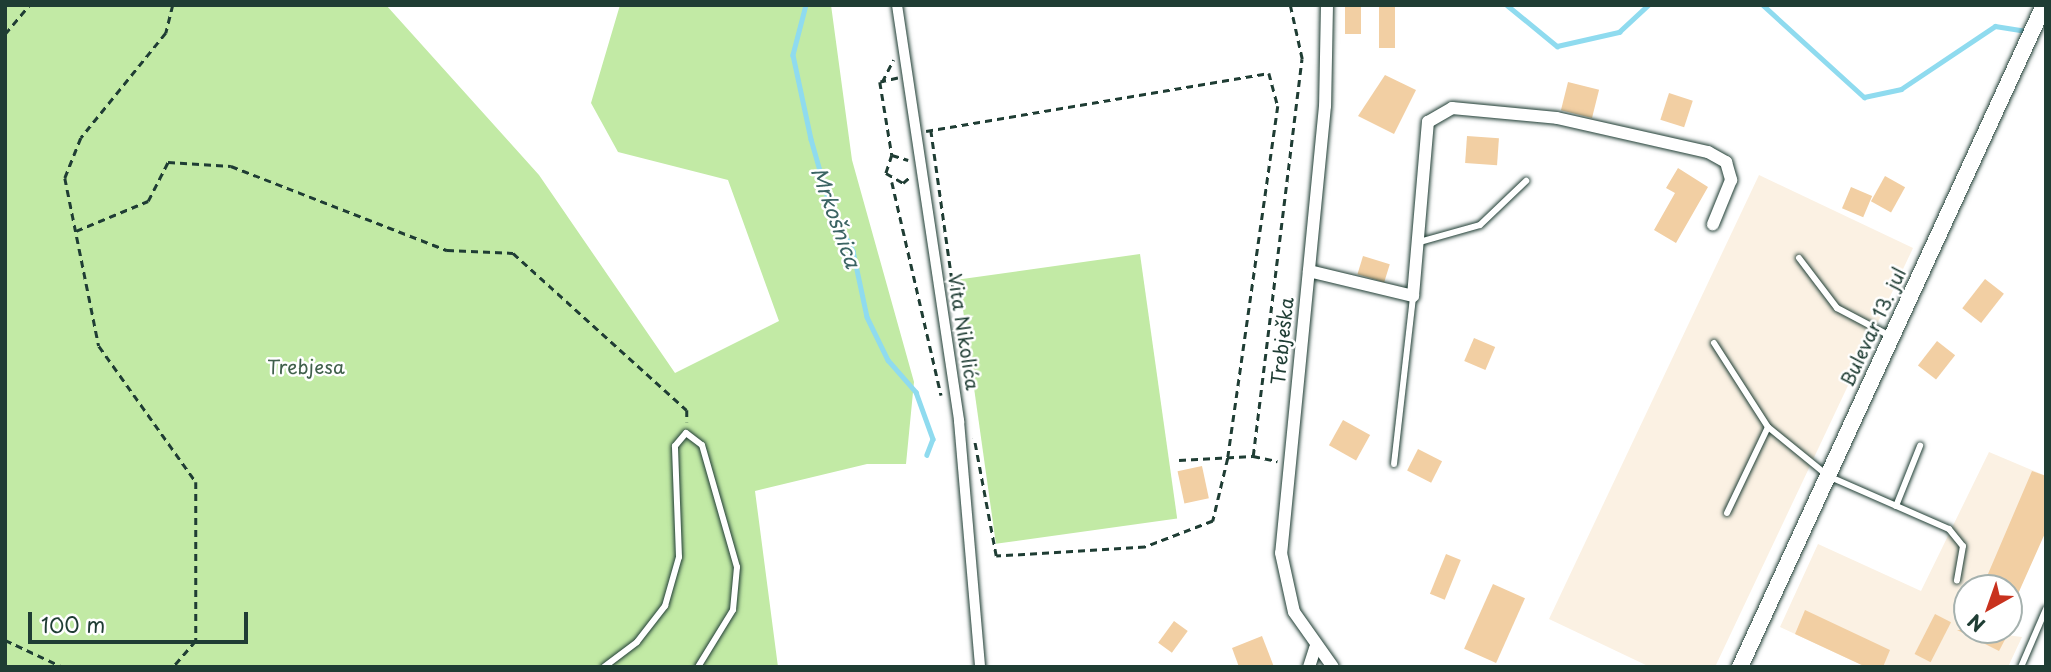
<!DOCTYPE html>
<html>
<head>
<meta charset="utf-8">
<style>
  body { margin:0 }
  #map { position:relative; width:2051px; height:672px; overflow:hidden; background:#fff; font-family:"Playpen Sans",sans-serif }
  div>[style] { position:absolute }
  .built>* { inset:0; background:#fbf1e3 }
  .green>* { inset:0; background:#c2eaa5; transform-origin:0 0 }
  .stream>* { height:4.5px; margin:-2.25px; padding:0 2.25px; transform-origin:2.25px; border-radius:2.25px; background:#8fdbef }
  .building>* { inset:0; background:#f2cfa3; transform-origin:0 0 }
  .path>* { height:2.5px; margin-top:-1.25px; transform-origin:0; background:repeating-linear-gradient(90deg,#1f3d34 0 7px,transparent 0 12px) }
  .roads { filter:drop-shadow(0 0 2px #1f3d34) drop-shadow(0 0 2px #1f3d34) }
  .service>* { height:6px; margin:-3px; padding:0 3px; transform-origin:3px; border-radius:3px; background:#fff }
  .pedestrian>* { height:10px; margin:-5px; padding:0 5px; transform-origin:5px; border-radius:5px; background:#fff }
  .minor>* { height:12px; margin:-6px; padding:0 6px; transform-origin:6px; border-radius:6px; background:#fff }
  .tertiary>* { height:16px; margin:-8px; padding:0 8px; transform-origin:8px; border-radius:8px; background:#fff }
  span { translate:-50% -50%; white-space:nowrap; text-align:center; line-height:1.15; -webkit-text-stroke:5px #fff; paint-order:stroke }
  .street-label { font-size:19px; color:#1f3d34 }
  .park-label { font-size:19px; color:#40604b }
  .water-label { font-size:21px; color:#3b6463; font-style:italic }
  .frame { position:absolute; inset:0; border:7px solid #1f3d34; pointer-events:none }
  .north { position:absolute; left:1953px; top:574px; width:70px; height:70px; box-sizing:border-box; background:#fff; border:2px solid #a5b1ae; border-radius:50%; rotate:220deg; font-size:19px; font-weight:700; line-height:28px; text-align:center; color:#1f3d34 }
  .north::after { content:''; display:block; margin:auto; width:24px; height:32px; background:#c8321e; clip-path:polygon(50% 0,100% 100%,50% 72%,0 100%) }
  .scale { position:absolute; left:28px; top:612px; width:220px; height:32px; box-sizing:border-box; border:4px solid #1f3d34; border-top:0; padding-left:9px; font-size:21px; line-height:24px; white-space:nowrap; color:#1f3d34; -webkit-text-stroke:5px #fff; paint-order:stroke }
</style>
</head>
<body>
<div id="map">
  <div class="built">
    <div style="clip-path:polygon(1759px 175px,1913px 248px,1715px 667px,1650px 667px,1549px 619px)"></div>
    <div style="clip-path:polygon(1989px 452px,2046px 476px,2009px 588px,1967px 588px,1967px 630px,2022px 637px,2008px 667px,1866px 667px,1780px 627px,1818px 544px,1921px 591px)"></div>
  </div>
  <div class="green">
    <div style="clip-path:polygon(5px 5px,386px 5px,539px 175px,675px 373px,779px 321px,728px 180px,618px 152px,591px 103px,620px 5px,831px 5px,852px 160px,914px 382px,906px 464px,867px 464px,755px 491px,778px 667px,5px 667px)"></div>
    <div style="left:1140px;top:254px;width:267px;height:183px;rotate:82deg"></div>
  </div>
  <div class="stream">
    <div style="left:806px;top:5px;width:52px;rotate:104.6deg"></div>
    <div style="left:793px;top:55px;width:86px;rotate:77.9deg"></div>
    <div style="left:811px;top:139px;width:66px;rotate:74.1deg"></div>
    <div style="left:829px;top:202px;width:55px;rotate:63.9deg"></div>
    <div style="left:853px;top:251px;width:67px;rotate:78deg"></div>
    <div style="left:867px;top:317px;width:48px;rotate:64deg"></div>
    <div style="left:888px;top:360px;width:43px;rotate:48.8deg"></div>
    <div style="left:916px;top:392px;width:50px;rotate:70.1deg"></div>
    <div style="left:933px;top:439px;width:17px;rotate:111deg"></div>
    <div style="left:1507px;top:5px;width:65px;rotate:39.4deg"></div>
    <div style="left:1557px;top:46px;width:64px;rotate:-12.7deg"></div>
    <div style="left:1619px;top:32px;width:40px;rotate:-43deg"></div>
    <div style="left:1763px;top:5px;width:137px;rotate:42.3deg"></div>
    <div style="left:1864px;top:97px;width:38px;rotate:-12deg"></div>
    <div style="left:1901px;top:89px;width:113px;rotate:-33.8deg"></div>
    <div style="left:1995px;top:26px;width:33px;rotate:9deg"></div>
  </div>
  <div class="building">
    <div style="left:1345px;top:5px;width:16px;height:29px"></div>
    <div style="left:1379px;top:5px;width:16px;height:43px"></div>
    <div style="clip-path:polygon(1385px 75px,1416px 90px,1394px 134px,1358px 116px)"></div>
    <div style="left:1568px;top:82px;width:32px;height:29px;rotate:14deg"></div>
    <div style="left:1669px;top:93px;width:25px;height:28px;rotate:18deg"></div>
    <div style="left:1467px;top:136px;width:32px;height:27px;rotate:4deg"></div>
    <div style="clip-path:polygon(1678px 168px,1708px 187px,1676px 243px,1654px 230px,1675px 193px,1666px 188px)"></div>
    <div style="left:1885px;top:176px;width:23px;height:29px;rotate:29deg"></div>
    <div style="left:1851px;top:187px;width:23px;height:23px;rotate:23deg"></div>
    <div style="left:1363px;top:256px;width:28px;height:19px;rotate:17deg"></div>
    <div style="left:1985px;top:279px;width:24px;height:37px;rotate:38deg"></div>
    <div style="left:1474px;top:338px;width:23px;height:25px;rotate:23deg"></div>
    <div style="left:1937px;top:341px;width:23px;height:31px;rotate:38deg"></div>
    <div style="left:1343px;top:420px;width:31px;height:29px;rotate:29deg"></div>
    <div style="left:1418px;top:449px;width:27px;height:24px;rotate:27deg"></div>
    <div style="left:1202px;top:466px;width:33px;height:25px;rotate:78deg"></div>
    <div style="clip-path:polygon(2032px 471px,2046px 476px,2046px 531px,2009px 614px,2009px 588px,1982px 588px)"></div>
    <div style="left:1446px;top:554px;width:16px;height:43px;rotate:22deg"></div>
    <div style="left:1493px;top:584px;width:35px;height:71px;rotate:24deg"></div>
    <div style="clip-path:polygon(1805px 610px,1890px 650px,1883px 667px,1866px 667px,1795px 634px)"></div>
    <div style="left:1935px;top:614px;width:18px;height:45px;rotate:27deg"></div>
    <div style="left:1174px;top:621px;width:17px;height:27px;rotate:36deg"></div>
    <div style="clip-path:polygon(1957px 630px,2010px 630px,1999px 651px)"></div>
    <div style="clip-path:polygon(1262px 636px,1274px 667px,1239px 667px,1232px 648px)"></div>
  </div>
  <div class="path">
    <div style="left:173px;top:5px;width:29px;rotate:104deg"></div>
    <div style="left:166px;top:33px;width:135px;rotate:129deg"></div>
    <div style="left:81px;top:138px;width:43px;rotate:111.8deg"></div>
    <div style="left:65px;top:178px;width:171px;rotate:78.6deg"></div>
    <div style="left:99px;top:346px;width:167px;rotate:54.5deg"></div>
    <div style="left:196px;top:482px;width:159px;rotate:90deg"></div>
    <div style="left:196px;top:641px;width:35px;rotate:131deg"></div>
    <div style="left:5px;top:34px;width:38px;rotate:-50deg"></div>
    <div style="left:898px;top:78px;width:18px;rotate:167deg"></div>
    <div style="left:880px;top:82px;width:74px;rotate:80.7deg"></div>
    <div style="left:892px;top:155px;width:19px;rotate:108deg"></div>
    <div style="left:886px;top:173px;width:20px;rotate:30deg"></div>
    <div style="left:903px;top:183px;width:11px;rotate:-41deg"></div>
    <div style="left:882px;top:82px;width:25px;rotate:-63deg"></div>
    <div style="left:931px;top:130px;width:172px;rotate:82deg"></div>
    <div style="left:926px;top:131px;width:348px;rotate:-9.6deg"></div>
    <div style="left:1269px;top:73px;width:34px;rotate:75deg"></div>
    <div style="left:1278px;top:106px;width:356px;rotate:98.1deg"></div>
    <div style="left:1228px;top:458px;width:65px;rotate:103.4deg"></div>
    <div style="left:1213px;top:521px;width:73px;rotate:159.1deg"></div>
    <div style="left:1145px;top:547px;width:149px;rotate:176.5deg"></div>
    <div style="left:996px;top:556px;width:120px;rotate:-100.6deg"></div>
    <div style="left:892px;top:155px;width:17px;rotate:17deg"></div>
    <div style="left:892px;top:182px;width:219px;rotate:77deg"></div>
    <div style="left:76px;top:231px;width:78px;rotate:-22.6deg"></div>
    <div style="left:148px;top:201px;width:44px;rotate:-62.9deg"></div>
    <div style="left:168px;top:162px;width:63px;rotate:3.6deg"></div>
    <div style="left:231px;top:166px;width:232px;rotate:21.3deg"></div>
    <div style="left:447px;top:250px;width:66px;rotate:2.6deg"></div>
    <div style="left:513px;top:253px;width:234px;rotate:42.1deg"></div>
    <div style="left:687px;top:410px;width:12px;rotate:90deg"></div>
    <div style="left:1253px;top:456px;width:25px;rotate:12deg"></div>
    <div style="left:1179px;top:460px;width:74px;rotate:-3.1deg"></div>
    <div style="left:1253px;top:456px;width:400px;rotate:-83deg"></div>
    <div style="left:1302px;top:59px;width:55px;rotate:-102.5deg"></div>
    <div style="left:5px;top:640px;width:64px;rotate:25deg"></div>
  </div>
  <div class="roads">
    <div class="service">
      <div style="left:1416px;top:243px;width:66px;rotate:-15.7deg"></div>
      <div style="left:1480px;top:225px;width:64px;rotate:-43.7deg"></div>
      <div style="left:1799px;top:258px;width:63px;rotate:52.8deg"></div>
      <div style="left:1837px;top:308px;width:60px;rotate:27.8deg"></div>
      <div style="left:1714px;top:343px;width:100px;rotate:57.3deg"></div>
      <div style="left:1768px;top:427px;width:77px;rotate:39.2deg"></div>
      <div style="left:1828px;top:476px;width:132px;rotate:23.7deg"></div>
      <div style="left:1949px;top:529px;width:22px;rotate:51deg"></div>
      <div style="left:1963px;top:546px;width:35px;rotate:100deg"></div>
      <div style="left:1394px;top:464px;width:169px;rotate:-83.5deg"></div>
      <div style="left:1896px;top:506px;width:65px;rotate:-68.2deg"></div>
      <div style="left:1727px;top:513px;width:95px;rotate:-64.5deg"></div>
      <div style="left:604px;top:667px;width:41px;rotate:-37.1deg"></div>
      <div style="left:637px;top:642px;width:46px;rotate:-52.1deg"></div>
      <div style="left:665px;top:606px;width:51px;rotate:-74.1deg"></div>
      <div style="left:679px;top:557px;width:111px;rotate:-92.1deg"></div>
      <div style="left:675px;top:446px;width:17px;rotate:-50deg"></div>
      <div style="left:686px;top:433px;width:20px;rotate:37deg"></div>
      <div style="left:702px;top:445px;width:127px;rotate:74deg"></div>
      <div style="left:737px;top:567px;width:43px;rotate:95.3deg"></div>
      <div style="left:733px;top:610px;width:67px;rotate:121.6deg"></div>
      <div style="left:2021px;top:667px;width:63px;rotate:-66.7deg"></div>
    </div>
    <div class="pedestrian">
      <div style="left:897px;top:5px;width:421px;rotate:81.5deg"></div>
      <div style="left:959px;top:421px;width:247px;rotate:85.1deg"></div>
    </div>
    <div class="minor">
      <div style="left:1327px;top:5px;width:101px;rotate:91.1deg"></div>
      <div style="left:1325px;top:106px;width:449px;rotate:95.6deg"></div>
      <div style="left:1281px;top:553px;width:60px;rotate:77.6deg"></div>
      <div style="left:1294px;top:612px;width:67px;rotate:54.7deg"></div>
      <div style="left:1309px;top:271px;width:107px;rotate:13.5deg"></div>
      <div style="left:1413px;top:296px;width:175px;rotate:-85.1deg"></div>
      <div style="left:1428px;top:122px;width:28px;rotate:-30deg"></div>
      <div style="left:1452px;top:108px;width:105px;rotate:5.4deg"></div>
      <div style="left:1557px;top:118px;width:155px;rotate:12.7deg"></div>
      <div style="left:1708px;top:152px;width:21px;rotate:29deg"></div>
      <div style="left:1726px;top:162px;width:19px;rotate:74deg"></div>
      <div style="left:1731px;top:180px;width:48px;rotate:112.2deg"></div>
      <div style="left:1309px;top:667px;width:20px;rotate:-72deg"></div>
    </div>
    <div class="tertiary">
      <div style="left:1740px;top:667px;width:728px;rotate:-65.33deg"></div>
    </div>
  </div>
  <div class="street-label">
    <span style="left:1873px;top:327px;rotate:-65deg">Bulevar 13. jul</span>
    <span style="left:964px;top:332px;rotate:81deg">Vita Nikolića</span>
    <span style="left:1282px;top:341px;rotate:-84deg">Trebješka</span>
  </div>
  <div class="park-label">
    <span style="left:306px;top:367px">Trebjesa</span>
  </div>
  <div class="water-label">
    <span style="left:837px;top:217px;rotate:70deg">Mrkošnica</span>
  </div>
  <div class="frame"></div>
  <div class="north">N</div>
  <div class="scale">100 m</div>
</div>
</body>
</html>
